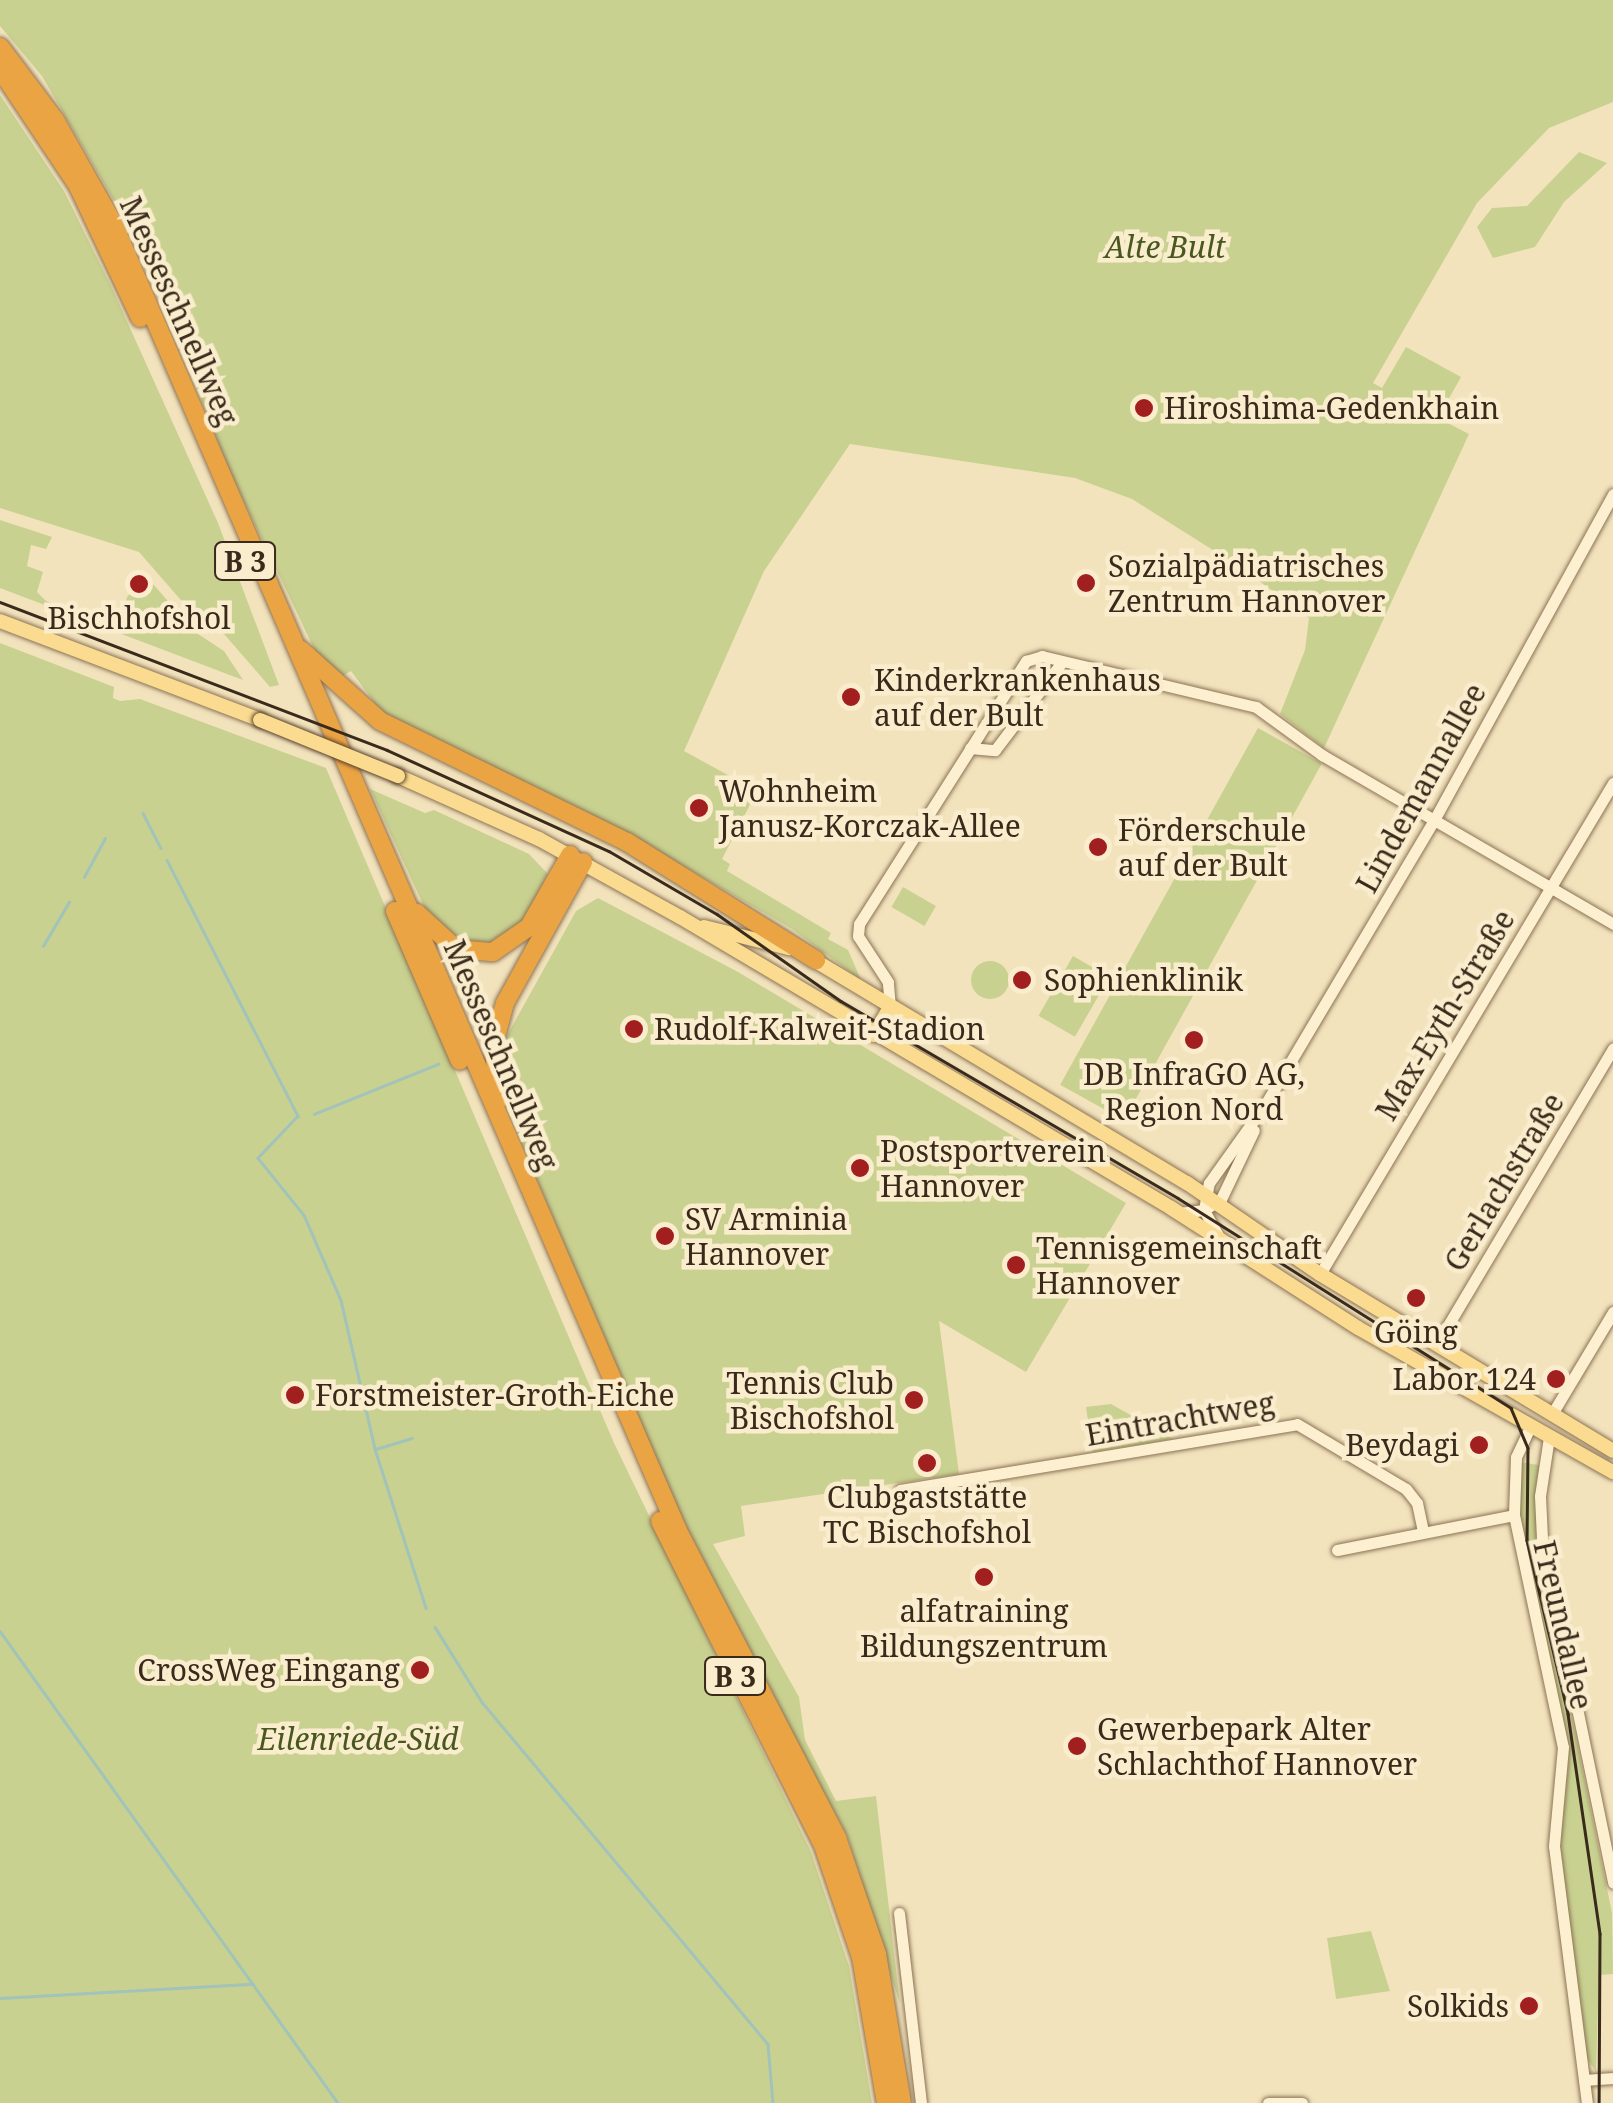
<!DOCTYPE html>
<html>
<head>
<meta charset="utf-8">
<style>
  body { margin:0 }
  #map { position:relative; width:1613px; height:2103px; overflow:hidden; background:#f2e3bd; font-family:"Noto Serif",serif }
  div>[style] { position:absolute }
  .green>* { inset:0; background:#c8d190; transform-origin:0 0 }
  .round { border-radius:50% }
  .stream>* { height:2.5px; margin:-1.25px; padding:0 1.25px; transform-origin:1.25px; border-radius:1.25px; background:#a1c3b9 }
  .roads { filter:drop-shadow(0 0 2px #8c7354) drop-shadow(0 0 2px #8c7354) }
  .minor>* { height:11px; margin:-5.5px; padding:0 5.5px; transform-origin:5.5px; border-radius:5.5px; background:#fcf0d1 }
  .major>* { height:14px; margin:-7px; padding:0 7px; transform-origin:7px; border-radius:7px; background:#fadb90 }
  .highway>* { height:18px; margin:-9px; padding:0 9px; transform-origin:9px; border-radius:9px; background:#eba444 }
  .tram>* { height:2.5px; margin:-1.25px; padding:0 1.25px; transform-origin:1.25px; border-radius:1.25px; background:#392a1b }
  .bridges { filter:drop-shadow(0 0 2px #594029) drop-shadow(0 0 2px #594029) }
  .major-bridge>* { height:14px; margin:-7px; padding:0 7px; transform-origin:7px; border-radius:7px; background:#fadb90 }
  .dots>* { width:28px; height:28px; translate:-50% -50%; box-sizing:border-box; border:5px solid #f9edcd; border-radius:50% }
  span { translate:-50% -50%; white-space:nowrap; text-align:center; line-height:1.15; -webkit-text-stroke:9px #f9edcd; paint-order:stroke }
  .shield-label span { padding:2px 8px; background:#f9edcd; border:2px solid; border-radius:8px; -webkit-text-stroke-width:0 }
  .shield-label { font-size:28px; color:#392a1b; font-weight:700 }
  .park-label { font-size:30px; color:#49581f; font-style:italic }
  .street-label { font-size:30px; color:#392a1b }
  .poi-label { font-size:30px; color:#392a1b }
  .left { translate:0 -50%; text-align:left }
  .right { translate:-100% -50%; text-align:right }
</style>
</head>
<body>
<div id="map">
  <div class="green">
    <div style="clip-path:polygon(0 0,1613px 0,1613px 102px,1549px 128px,1477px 203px,1373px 383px,1382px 388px,1406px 347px,1461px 377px,1438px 418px,1469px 434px,1324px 748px,1280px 714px,1305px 650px,1309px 618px,1243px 569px,1132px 499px,1075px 478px,850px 444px,764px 571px,684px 751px,757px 791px,722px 859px,730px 864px,727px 871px,831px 933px,828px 939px,848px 950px,861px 980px,792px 929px,628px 834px,383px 714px,351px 671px,338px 679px,318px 657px,231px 474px,136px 239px,42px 76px,0 26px)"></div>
    <div style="clip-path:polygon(0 95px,64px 191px,111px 286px,218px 523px,279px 685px,270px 687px,224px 634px,193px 614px,139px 552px,0 508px)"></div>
    <div style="clip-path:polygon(1579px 152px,1607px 163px,1564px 202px,1535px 247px,1493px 258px,1477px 227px,1492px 208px,1527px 206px)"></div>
    <div style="clip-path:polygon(0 520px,52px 537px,46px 549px,31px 545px,27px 566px,43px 572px,37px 592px,46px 601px,121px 621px,127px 597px,146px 576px,195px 632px,224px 651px,243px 680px,0 588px)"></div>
    <div style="clip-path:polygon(0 643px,114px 687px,113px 698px,120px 701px,140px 699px,326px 768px,614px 1443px,811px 1852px,849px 1966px,872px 2103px,0 2103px)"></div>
    <div style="left:1258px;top:728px;width:73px;height:408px;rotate:29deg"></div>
    <div style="clip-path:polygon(370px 789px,425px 813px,434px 810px,529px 854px,548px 874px,517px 932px,507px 941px,470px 948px,433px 926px)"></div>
    <div style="left:903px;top:887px;width:38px;height:23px;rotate:30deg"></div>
    <div style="clip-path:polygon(598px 898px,738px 972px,1126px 1203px,1026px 1372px,939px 1321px,959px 1474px,741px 1506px,745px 1536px,713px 1544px,799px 1697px,805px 1740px,836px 1801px,876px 1796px,900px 2004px,847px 1835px,711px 1587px,505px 1105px,504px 1041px,576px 911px)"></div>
    <div style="left:1073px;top:956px;width:42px;height:69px;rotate:30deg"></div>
    <div class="round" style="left:971px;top:961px;width:38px;height:38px"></div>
    <div style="clip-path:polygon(1111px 1404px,1173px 1439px,1093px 1452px,1086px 1407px)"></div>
    <div style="clip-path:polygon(1520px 1462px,1539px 1465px,1538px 1553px,1612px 1913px,1613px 1974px,1599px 1975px,1596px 2072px,1587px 2058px,1559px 1841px,1569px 1754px,1530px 1583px,1519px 1512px)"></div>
    <div style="clip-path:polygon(1371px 1931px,1390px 1991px,1336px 1999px,1327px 1938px)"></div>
  </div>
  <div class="stream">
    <div style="left:143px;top:813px;width:39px;rotate:63deg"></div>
    <div style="left:167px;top:860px;width:288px;rotate:62.9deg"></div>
    <div style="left:298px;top:1116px;width:58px;rotate:133.6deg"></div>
    <div style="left:258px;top:1158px;width:73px;rotate:51.1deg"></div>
    <div style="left:304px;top:1215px;width:93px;rotate:66.5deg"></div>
    <div style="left:341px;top:1300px;width:153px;rotate:77.1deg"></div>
    <div style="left:375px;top:1449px;width:167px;rotate:72.2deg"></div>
    <div style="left:84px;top:877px;width:44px;rotate:-61.7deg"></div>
    <div style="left:43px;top:946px;width:51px;rotate:-59.4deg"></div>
    <div style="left:314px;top:1114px;width:134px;rotate:-22deg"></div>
    <div style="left:376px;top:1449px;width:37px;rotate:-17deg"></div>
    <div style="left:435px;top:1627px;width:89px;rotate:57.9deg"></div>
    <div style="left:482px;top:1702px;width:446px;rotate:50.1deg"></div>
    <div style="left:768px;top:2044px;width:59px;rotate:85.2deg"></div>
    <div style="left:0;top:1631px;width:581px;rotate:54.39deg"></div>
    <div style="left:0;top:1998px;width:253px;rotate:-3.2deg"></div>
  </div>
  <div class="roads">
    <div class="minor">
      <div style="left:970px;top:748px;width:25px;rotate:5deg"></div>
      <div style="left:995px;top:750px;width:111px;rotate:-52.7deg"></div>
      <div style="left:890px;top:1007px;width:25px;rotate:-95deg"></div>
      <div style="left:888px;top:982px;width:55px;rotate:-123.1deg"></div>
      <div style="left:858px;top:936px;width:12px;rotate:-85deg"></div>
      <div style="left:859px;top:924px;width:312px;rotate:-57.6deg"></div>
      <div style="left:1026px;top:661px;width:17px;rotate:-17deg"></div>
      <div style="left:1042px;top:656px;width:220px;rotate:13.4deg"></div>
      <div style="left:1256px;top:707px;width:82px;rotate:36deg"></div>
      <div style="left:1322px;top:755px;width:337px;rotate:30.1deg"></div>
      <div style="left:1179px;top:1213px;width:25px;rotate:-7deg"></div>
      <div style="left:1204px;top:1210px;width:20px;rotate:-33deg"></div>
      <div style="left:1221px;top:1199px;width:76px;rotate:-64.4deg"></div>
      <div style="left:1220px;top:1239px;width:33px;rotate:-119deg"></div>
      <div style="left:1204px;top:1210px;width:27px;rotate:-80deg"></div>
      <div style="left:1209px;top:1183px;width:98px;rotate:-54.5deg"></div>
      <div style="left:1266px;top:1103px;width:329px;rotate:-59.3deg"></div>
      <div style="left:1434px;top:820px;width:372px;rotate:-61.2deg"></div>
      <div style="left:1320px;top:1274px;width:572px;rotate:-59.17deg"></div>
      <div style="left:1438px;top:1342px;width:342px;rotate:-59.2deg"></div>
      <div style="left:1552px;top:1414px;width:119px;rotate:-59.1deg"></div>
      <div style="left:1530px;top:1427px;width:33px;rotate:115deg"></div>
      <div style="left:1516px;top:1457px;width:58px;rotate:92deg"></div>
      <div style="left:1514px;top:1515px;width:237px;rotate:78.1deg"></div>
      <div style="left:1563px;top:1747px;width:99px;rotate:95.2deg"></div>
      <div style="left:1554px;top:1846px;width:259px;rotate:82.7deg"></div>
      <div style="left:1549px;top:1437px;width:60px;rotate:98.7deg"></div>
      <div style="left:1540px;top:1496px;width:43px;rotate:87.3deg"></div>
      <div style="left:1542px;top:1539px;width:351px;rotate:78.3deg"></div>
      <div style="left:900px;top:1490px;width:402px;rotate:-9.4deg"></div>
      <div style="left:1297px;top:1424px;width:127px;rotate:30.8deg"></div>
      <div style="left:1406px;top:1489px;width:18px;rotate:52deg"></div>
      <div style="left:1417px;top:1503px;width:30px;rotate:78deg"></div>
      <div style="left:1337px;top:1550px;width:180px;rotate:-11.2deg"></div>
      <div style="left:899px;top:1913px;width:191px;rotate:83.4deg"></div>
      <div style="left:1584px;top:2080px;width:29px;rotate:-4deg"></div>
      <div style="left:1268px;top:2103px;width:34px"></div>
    </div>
    <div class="major">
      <div style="left:0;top:621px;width:278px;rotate:20.8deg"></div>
      <div style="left:398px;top:776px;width:154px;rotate:24.1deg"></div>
      <div style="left:539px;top:839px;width:161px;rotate:29deg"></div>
      <div style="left:680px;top:917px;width:571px;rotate:30.65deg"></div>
      <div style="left:1171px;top:1208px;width:222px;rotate:32.7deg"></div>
      <div style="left:1358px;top:1328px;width:293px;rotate:29.5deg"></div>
      <div style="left:704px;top:927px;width:88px;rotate:13.9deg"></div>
      <div style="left:809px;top:957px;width:440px;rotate:30.9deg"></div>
      <div style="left:1187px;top:1183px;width:161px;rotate:34.4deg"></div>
      <div style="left:1320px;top:1274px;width:342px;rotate:31.1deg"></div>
      <div style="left:874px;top:1035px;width:32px;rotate:-60deg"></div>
    </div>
    <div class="highway">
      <div style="left:0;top:47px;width:91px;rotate:53deg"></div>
      <div style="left:55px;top:120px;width:116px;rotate:60.6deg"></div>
      <div style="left:112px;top:221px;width:1427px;rotate:66.63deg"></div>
      <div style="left:678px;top:1531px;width:346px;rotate:62.6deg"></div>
      <div style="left:837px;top:1838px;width:123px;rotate:71deg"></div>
      <div style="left:877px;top:1954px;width:151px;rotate:80.5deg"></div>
      <div style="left:0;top:69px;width:141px;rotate:56.3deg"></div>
      <div style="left:78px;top:186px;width:146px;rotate:64.8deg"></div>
      <div style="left:301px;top:650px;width:106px;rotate:41.9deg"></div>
      <div style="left:380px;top:721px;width:275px;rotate:26.1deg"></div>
      <div style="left:627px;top:842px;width:223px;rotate:32deg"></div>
      <div style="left:395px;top:911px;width:163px;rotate:66.6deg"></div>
      <div style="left:417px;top:913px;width:53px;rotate:42.7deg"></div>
      <div style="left:456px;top:949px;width:37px;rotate:5deg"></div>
      <div style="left:493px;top:952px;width:44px;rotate:-34.8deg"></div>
      <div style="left:529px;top:927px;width:83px;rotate:-60.3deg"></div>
      <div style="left:498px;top:1100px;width:56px;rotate:-94.1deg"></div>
      <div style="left:494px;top:1044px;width:42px;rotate:-75deg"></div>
      <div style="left:505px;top:1003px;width:161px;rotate:-61deg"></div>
      <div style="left:660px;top:1521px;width:363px;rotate:63.3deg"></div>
      <div style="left:823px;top:1845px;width:118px;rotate:71.3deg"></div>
      <div style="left:861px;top:1957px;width:148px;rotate:80.3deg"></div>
    </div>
  </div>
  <div class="tram">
    <div style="left:0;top:602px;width:414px;rotate:20.9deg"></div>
    <div style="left:387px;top:750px;width:244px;rotate:24.5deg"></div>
    <div style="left:609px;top:851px;width:125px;rotate:30.3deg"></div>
    <div style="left:717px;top:914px;width:151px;rotate:35.1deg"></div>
    <div style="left:841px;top:1001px;width:390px;rotate:30.3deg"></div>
    <div style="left:1178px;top:1198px;width:394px;rotate:32.2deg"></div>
    <div style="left:1511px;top:1408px;width:43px;rotate:67deg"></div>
    <div style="left:1528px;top:1448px;width:92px;rotate:90.6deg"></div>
    <div style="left:1527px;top:1540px;width:179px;rotate:76.7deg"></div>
    <div style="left:1568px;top:1714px;width:222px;rotate:81.7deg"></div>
    <div style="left:1600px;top:1934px;width:169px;rotate:90.3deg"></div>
  </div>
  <div class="bridges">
    <div class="major-bridge">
      <div style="left:260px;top:720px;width:149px;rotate:22.1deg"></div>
    </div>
  </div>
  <div class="dots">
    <div style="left:1144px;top:408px;background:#a11f1e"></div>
    <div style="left:1086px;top:583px;background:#a11f1e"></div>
    <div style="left:139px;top:584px;background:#a11f1e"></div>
    <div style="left:851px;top:697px;background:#a11f1e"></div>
    <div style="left:699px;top:808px;background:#a11f1e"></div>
    <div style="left:1098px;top:847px;background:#a11f1e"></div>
    <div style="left:1022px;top:980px;background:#a11f1e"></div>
    <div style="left:634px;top:1029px;background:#a11f1e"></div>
    <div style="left:1194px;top:1040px;background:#a11f1e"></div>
    <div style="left:860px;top:1168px;background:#a11f1e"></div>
    <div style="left:665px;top:1236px;background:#a11f1e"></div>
    <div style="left:1016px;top:1265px;background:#a11f1e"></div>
    <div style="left:1416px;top:1298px;background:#a11f1e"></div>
    <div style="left:1556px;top:1379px;background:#a11f1e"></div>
    <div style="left:295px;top:1395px;background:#a11f1e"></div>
    <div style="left:914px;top:1400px;background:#a11f1e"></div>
    <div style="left:1479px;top:1445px;background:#a11f1e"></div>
    <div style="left:927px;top:1463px;background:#a11f1e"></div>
    <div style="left:984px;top:1577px;background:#a11f1e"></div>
    <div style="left:420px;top:1670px;background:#a11f1e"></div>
    <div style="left:1077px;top:1746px;background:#a11f1e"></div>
    <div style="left:1529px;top:2006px;background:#a11f1e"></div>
  </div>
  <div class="shield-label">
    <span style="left:245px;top:561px">B 3</span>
    <span style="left:735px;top:1676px">B 3</span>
  </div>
  <div class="park-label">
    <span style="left:1165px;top:247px">Alte Bult</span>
    <span style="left:358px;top:1739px">Eilenriede-Süd</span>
  </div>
  <div class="street-label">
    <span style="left:179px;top:311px;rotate:66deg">Messeschnellweg</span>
    <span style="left:1421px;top:788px;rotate:-61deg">Lindemannallee</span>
    <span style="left:1445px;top:1015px;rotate:-59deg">Max-Eyth-Straße</span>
    <span style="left:501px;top:1055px;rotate:67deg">Messeschnellweg</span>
    <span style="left:1504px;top:1182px;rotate:-59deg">Gerlachstraße</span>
    <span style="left:1180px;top:1419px;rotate:-10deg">Eintrachtweg</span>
    <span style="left:1563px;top:1625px;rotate:77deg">Freundallee</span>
  </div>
  <div class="poi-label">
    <span class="left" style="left:1164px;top:408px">Hiroshima-Gedenkhain</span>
    <span class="left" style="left:1108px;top:583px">Sozialpädiatrisches<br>Zentrum Hannover</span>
    <span style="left:139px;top:618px">Bischhofshol</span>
    <span class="left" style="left:874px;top:697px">Kinderkrankenhaus<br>auf der Bult</span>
    <span class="left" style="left:719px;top:808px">Wohnheim<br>Janusz-Korczak-Allee</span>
    <span class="left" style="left:1118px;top:847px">Förderschule<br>auf der Bult</span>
    <span class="left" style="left:1044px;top:980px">Sophienklinik</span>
    <span class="left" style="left:654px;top:1029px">Rudolf-Kalweit-Stadion</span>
    <span style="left:1194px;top:1091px">DB InfraGO AG,<br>Region Nord</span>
    <span class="left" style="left:880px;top:1168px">Postsportverein<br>Hannover</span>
    <span class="left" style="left:685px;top:1236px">SV Arminia<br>Hannover</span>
    <span class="left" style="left:1036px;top:1265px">Tennisgemeinschaft<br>Hannover</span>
    <span style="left:1416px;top:1332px">Göing</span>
    <span class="right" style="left:1536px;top:1379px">Labor 124</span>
    <span class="right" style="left:894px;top:1400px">Tennis Club<br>Bischofshol</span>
    <span class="left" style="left:315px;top:1395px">Forstmeister-Groth-Eiche</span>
    <span class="right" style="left:1459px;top:1445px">Beydagi</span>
    <span style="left:927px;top:1514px">Clubgaststätte<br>TC Bischofshol</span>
    <span style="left:984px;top:1628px">alfatraining<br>Bildungszentrum</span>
    <span class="right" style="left:400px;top:1670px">CrossWeg Eingang</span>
    <span class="left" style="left:1097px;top:1746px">Gewerbepark Alter<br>Schlachthof Hannover</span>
    <span class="right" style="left:1509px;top:2006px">Solkids</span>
  </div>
</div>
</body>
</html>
